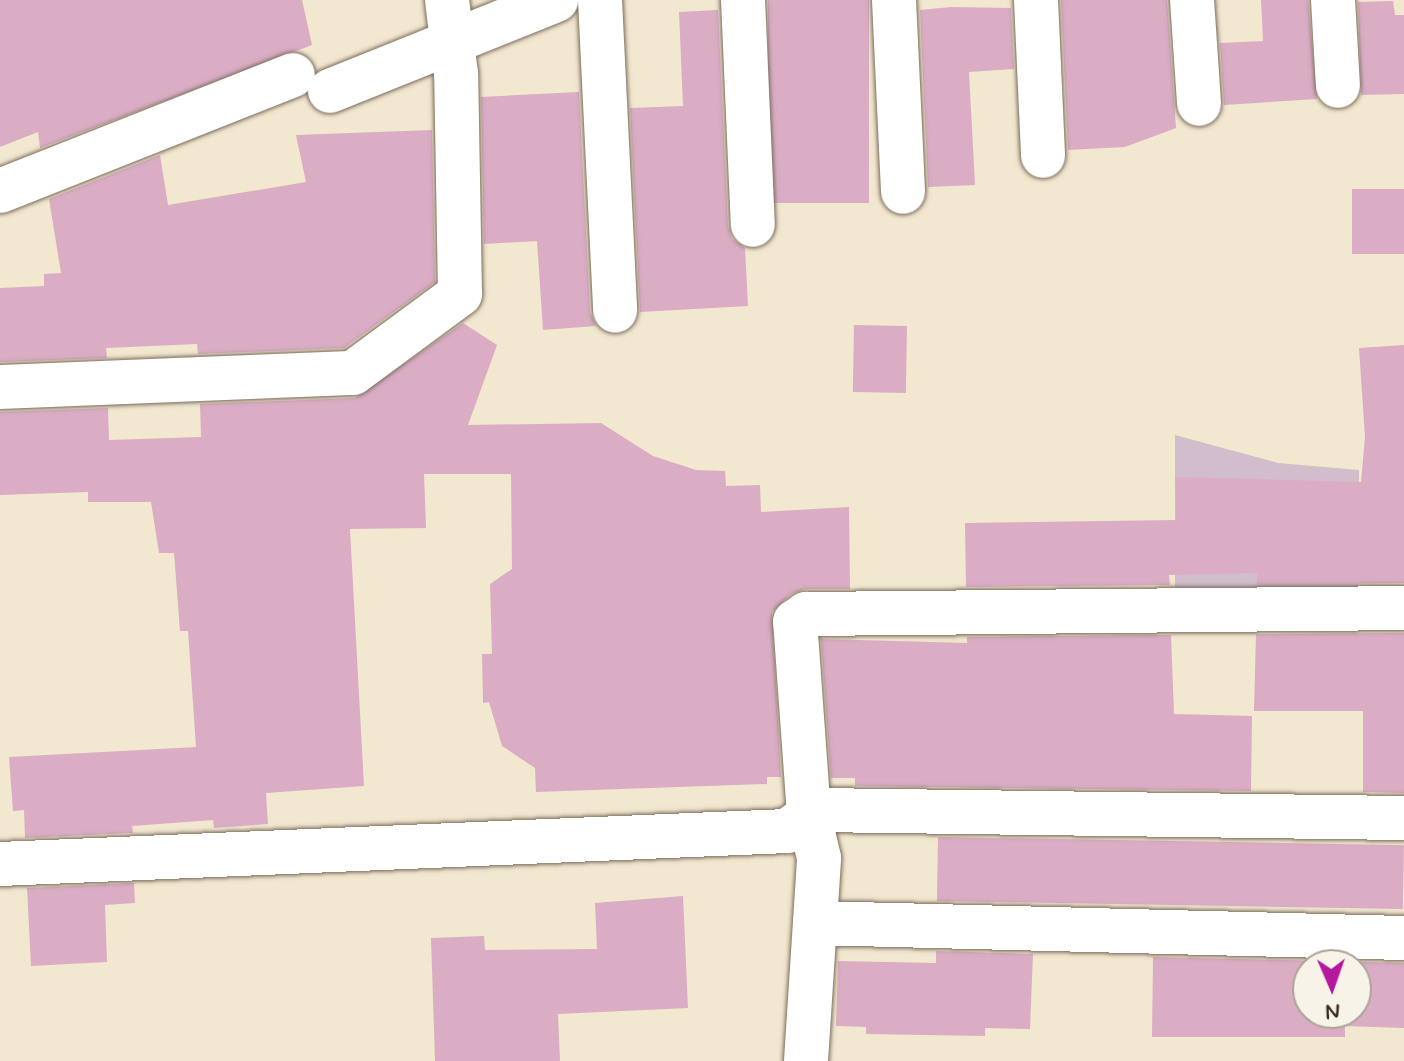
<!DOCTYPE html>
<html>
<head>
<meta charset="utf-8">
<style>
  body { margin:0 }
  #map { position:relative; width:1404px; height:1061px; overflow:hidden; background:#f2e7cf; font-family:Mynerve,sans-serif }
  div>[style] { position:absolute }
  .industrial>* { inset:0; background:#d1bdcc }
  .building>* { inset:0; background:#daadc5; transform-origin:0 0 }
  .roads { filter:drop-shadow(0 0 2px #7b6c5c) drop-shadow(0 0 2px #7b6c5c) }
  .minor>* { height:44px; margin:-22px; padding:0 22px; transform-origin:22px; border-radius:22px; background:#fff }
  span { translate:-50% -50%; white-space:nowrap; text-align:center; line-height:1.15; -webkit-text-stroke:6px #f7f3e8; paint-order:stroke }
  .north { position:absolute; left:1292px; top:949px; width:80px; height:80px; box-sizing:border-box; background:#f7f3e8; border:2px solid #aca397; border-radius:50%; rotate:178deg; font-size:22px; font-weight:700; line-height:32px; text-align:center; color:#3b2a1e }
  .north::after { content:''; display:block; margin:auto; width:28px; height:36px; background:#b5179e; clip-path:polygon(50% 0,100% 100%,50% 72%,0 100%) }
</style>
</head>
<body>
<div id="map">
  <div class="industrial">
    <div style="clip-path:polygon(1175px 435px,1278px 463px,1359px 470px,1358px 588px,1175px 589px)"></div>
  </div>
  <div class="building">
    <div style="clip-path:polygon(0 0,302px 0,312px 45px,40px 148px,38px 132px,0 147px)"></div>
    <div style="left:768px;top:0;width:101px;height:203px"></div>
    <div style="clip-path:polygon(1061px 0,1167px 0,1176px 128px,1125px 147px,1068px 150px)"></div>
    <div style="clip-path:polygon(1261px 0,1308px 0,1317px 99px,1224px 105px,1220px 43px,1263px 41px)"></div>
    <div style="clip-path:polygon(1393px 1px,1395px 15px,1404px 15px,1404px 94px,1361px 95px,1358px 2px)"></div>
    <div style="clip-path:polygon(951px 7px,1011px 8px,1014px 69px,969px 72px,975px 185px,928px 187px,920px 10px)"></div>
    <div style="clip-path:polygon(718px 10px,728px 226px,732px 239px,745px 248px,748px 306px,640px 312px,630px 108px,683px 106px,679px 12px)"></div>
    <div style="clip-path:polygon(579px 92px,590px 312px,596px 326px,543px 330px,537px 241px,484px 244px,481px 97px)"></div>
    <div style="clip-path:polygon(432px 130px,435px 282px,344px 348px,198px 354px,197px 344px,106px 348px,107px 358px,0 362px,0 288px,44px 286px,44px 274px,61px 273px,49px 199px,160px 155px,168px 205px,306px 182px,296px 135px)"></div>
    <div style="left:1404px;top:189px;width:65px;height:52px;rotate:90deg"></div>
    <div style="clip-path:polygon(463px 323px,497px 345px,468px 425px,601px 423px,653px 456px,696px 470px,725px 471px,726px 486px,760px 485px,761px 512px,849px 507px,850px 589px,805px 589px,791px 594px,772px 612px,781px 777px,767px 777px,767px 784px,536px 792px,535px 768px,502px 746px,489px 702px,483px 703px,482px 654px,492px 654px,490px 584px,512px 569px,511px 474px,424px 474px,426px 528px,350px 529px,364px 786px,266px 793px,268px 824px,214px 828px,213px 820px,132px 826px,133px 833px,25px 838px,24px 810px,13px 811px,9px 757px,196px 747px,188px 631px,180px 631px,174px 553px,159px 553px,151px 502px,88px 502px,88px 492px,0 495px,0 412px,108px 408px,109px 440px,201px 437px,200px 404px,355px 398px)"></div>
    <div style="left:854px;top:325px;width:53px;height:67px;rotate:1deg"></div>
    <div style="clip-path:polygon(1404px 345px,1404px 583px,1257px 584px,1257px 573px,1169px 575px,1170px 585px,966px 587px,965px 523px,1176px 520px,1175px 477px,1361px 482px,1365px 437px,1359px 348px)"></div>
    <div style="clip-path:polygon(1404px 633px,1404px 793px,1363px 792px,1363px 711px,1254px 711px,1256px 634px)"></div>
    <div style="clip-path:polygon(1171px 635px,1174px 714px,1252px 716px,1251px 791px,855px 786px,855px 778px,831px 778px,821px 639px,967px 643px,967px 637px)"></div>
    <div style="left:938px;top:837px;width:466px;height:64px;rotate:1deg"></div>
    <div style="clip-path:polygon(134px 883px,135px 903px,105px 905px,107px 962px,31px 966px,27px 888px)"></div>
    <div style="clip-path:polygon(683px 896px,688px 1008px,558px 1014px,560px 1061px,435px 1061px,431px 938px,484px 936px,485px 950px,597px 949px,595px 903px)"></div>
    <div style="clip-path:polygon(936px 951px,1033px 954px,1030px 1029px,985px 1028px,985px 1036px,866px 1034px,866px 1027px,836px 1026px,838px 961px,936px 963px)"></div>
    <div style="clip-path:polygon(evenodd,1153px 957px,1404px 963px,1404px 1028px,1345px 1026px,1345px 1037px,1152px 1037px,1153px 957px,1308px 965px,1356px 965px,1356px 1013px,1308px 1013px,1308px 965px)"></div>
  </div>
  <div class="roads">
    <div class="minor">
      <div style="left:600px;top:0;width:311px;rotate:87.2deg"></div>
      <div style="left:743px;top:0;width:225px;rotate:87.5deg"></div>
      <div style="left:894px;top:0;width:192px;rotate:87.3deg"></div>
      <div style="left:1036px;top:0;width:156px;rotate:87.4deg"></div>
      <div style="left:1192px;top:0;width:104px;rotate:86.1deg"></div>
      <div style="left:1333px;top:0;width:86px;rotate:86.7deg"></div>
      <div style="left:330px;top:91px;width:244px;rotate:-21.9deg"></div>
      <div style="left:0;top:191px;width:315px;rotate:-21.6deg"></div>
      <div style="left:0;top:387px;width:353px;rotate:-2.3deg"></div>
      <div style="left:353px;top:373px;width:133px;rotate:-36.4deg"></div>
      <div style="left:460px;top:294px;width:220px;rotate:-91deg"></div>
      <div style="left:456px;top:74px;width:75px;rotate:-96.9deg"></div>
      <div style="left:0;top:864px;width:788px;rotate:-2.4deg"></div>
      <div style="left:787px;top:831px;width:36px;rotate:-36deg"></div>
      <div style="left:816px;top:810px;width:588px;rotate:0.78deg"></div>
      <div style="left:815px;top:923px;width:589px;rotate:1.46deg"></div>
      <div style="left:806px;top:1061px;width:203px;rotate:-86.3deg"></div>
      <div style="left:819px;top:858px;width:44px;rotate:-103.1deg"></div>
      <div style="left:809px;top:815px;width:194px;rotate:-94.1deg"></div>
      <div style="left:795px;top:622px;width:14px;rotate:-36deg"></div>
      <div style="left:806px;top:614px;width:598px;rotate:-0.57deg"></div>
    </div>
  </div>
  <div class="north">N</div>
</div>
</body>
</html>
